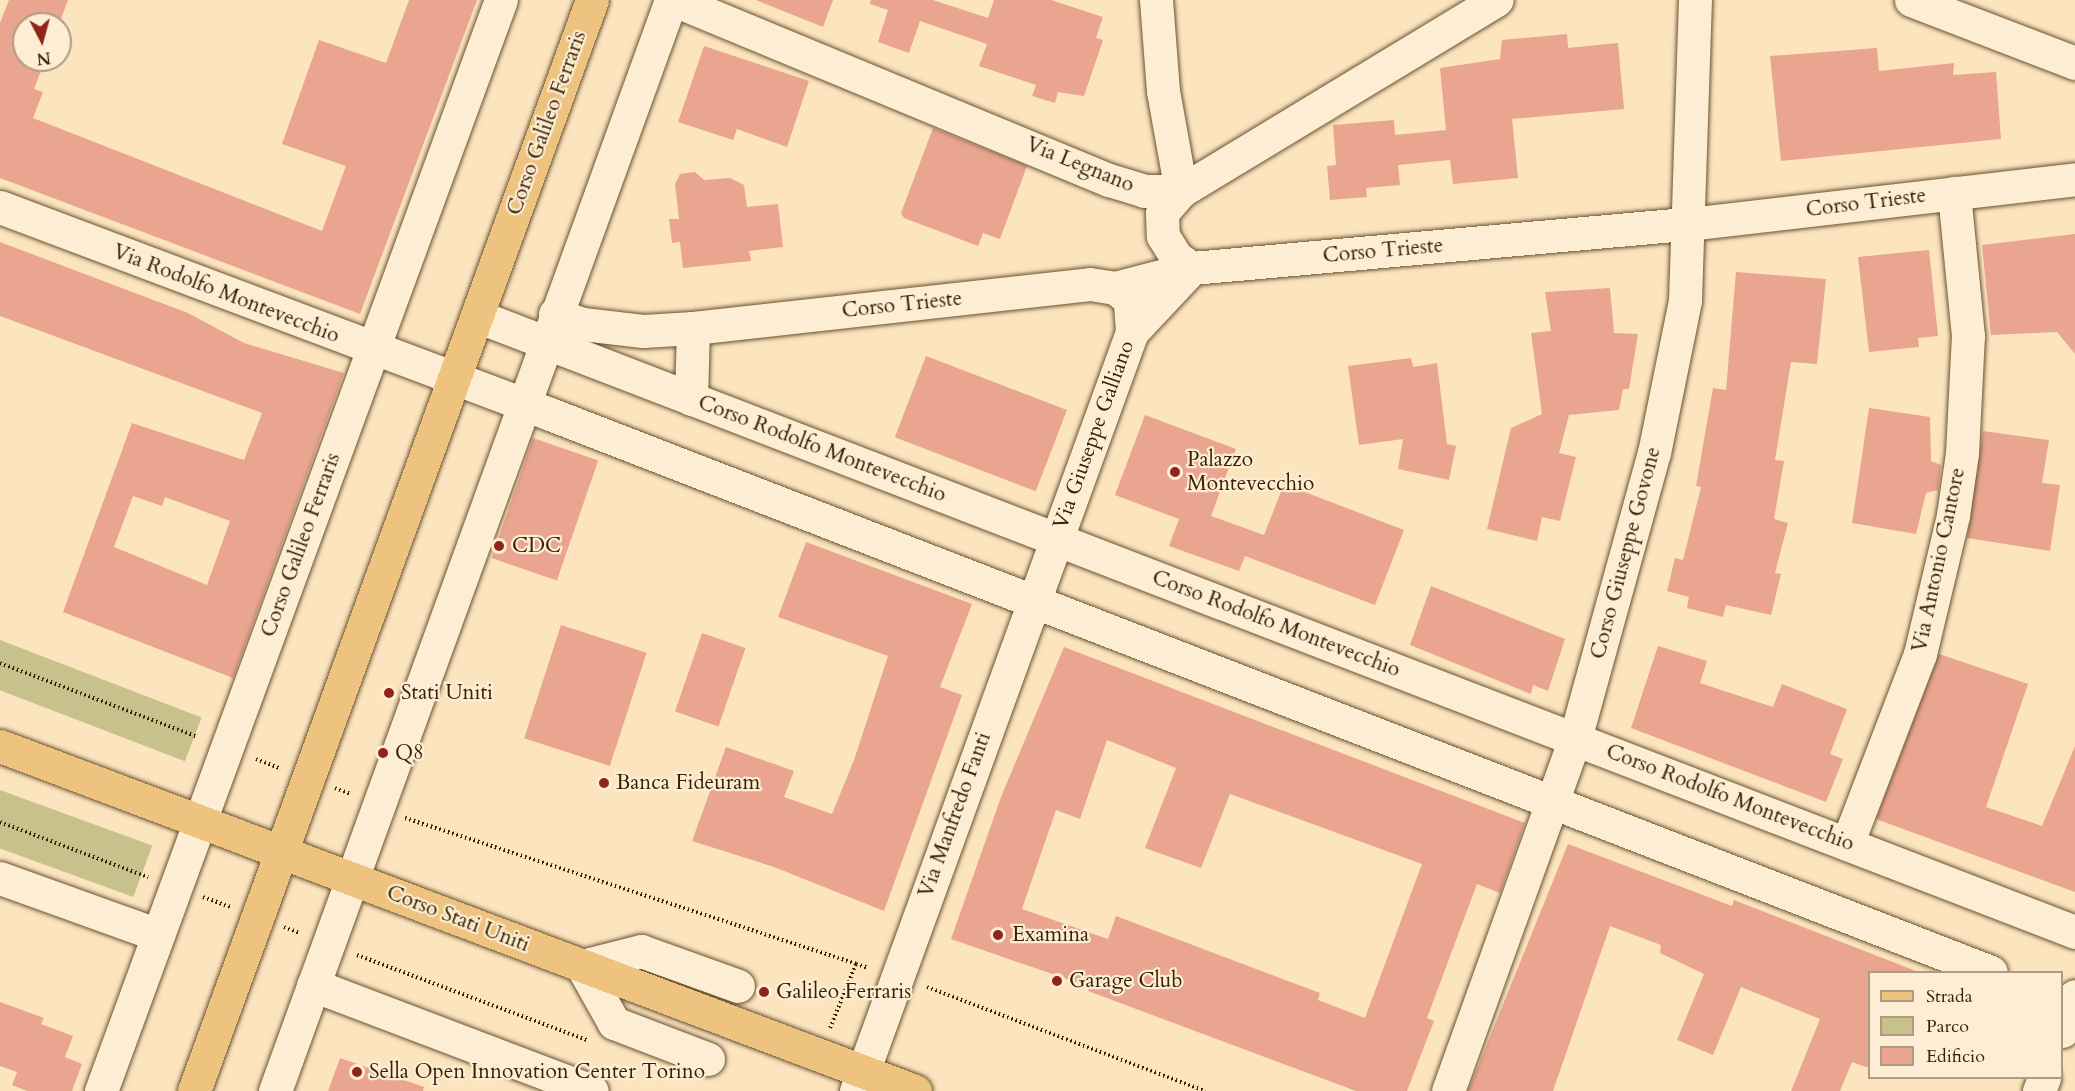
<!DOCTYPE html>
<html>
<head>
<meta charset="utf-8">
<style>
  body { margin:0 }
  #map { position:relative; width:2075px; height:1091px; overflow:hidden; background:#fce4be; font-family:Cardo,serif }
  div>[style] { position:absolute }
  .green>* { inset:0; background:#c7c28c; transform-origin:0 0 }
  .building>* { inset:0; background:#e9a58f; transform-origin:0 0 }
  .path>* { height:4px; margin-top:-2px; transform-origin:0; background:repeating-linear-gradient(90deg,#372101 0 1.5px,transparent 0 4.5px) }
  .roads { filter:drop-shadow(0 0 2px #685230) drop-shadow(0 0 2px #685230) }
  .minor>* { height:33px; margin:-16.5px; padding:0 16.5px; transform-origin:16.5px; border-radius:16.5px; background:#fdedd5 }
  .major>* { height:33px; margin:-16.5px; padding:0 16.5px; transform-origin:16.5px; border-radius:16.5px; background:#eec27f }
  .dots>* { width:16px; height:16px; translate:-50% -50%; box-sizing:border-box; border:3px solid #fdedd5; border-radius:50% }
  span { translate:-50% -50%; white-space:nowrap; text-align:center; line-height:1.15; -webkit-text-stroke:4.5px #fdedd5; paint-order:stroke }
  .street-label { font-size:21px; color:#372101 }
  .poi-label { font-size:21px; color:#372101 }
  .left { translate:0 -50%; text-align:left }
  .legend { position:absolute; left:1868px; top:971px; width:195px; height:108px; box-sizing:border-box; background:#fdedd5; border:2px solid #ae9b80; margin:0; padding:8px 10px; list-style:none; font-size:18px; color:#372101 }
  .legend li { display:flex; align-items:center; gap:12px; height:30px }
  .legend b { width:30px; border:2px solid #ae9b80 }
  .north { position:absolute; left:12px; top:12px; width:60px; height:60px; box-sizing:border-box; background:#fdedd5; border:2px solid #ae9b80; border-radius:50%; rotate:174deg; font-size:16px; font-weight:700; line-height:24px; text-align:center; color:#372101 }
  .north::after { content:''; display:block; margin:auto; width:21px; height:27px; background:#8f2418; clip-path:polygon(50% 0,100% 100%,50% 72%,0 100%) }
</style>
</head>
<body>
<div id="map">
  <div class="green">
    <div style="left:0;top:640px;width:216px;height:47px;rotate:21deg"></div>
    <div style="left:0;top:790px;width:162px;height:55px;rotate:20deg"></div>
  </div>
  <div class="building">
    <div style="clip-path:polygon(9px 0,68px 0,59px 24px,24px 24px,24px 60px,45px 60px,34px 89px,43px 92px,33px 118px,322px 231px,346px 166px,282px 144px,319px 40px,386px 63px,409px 0,477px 0,360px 314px,0 178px,0 23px)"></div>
    <div style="clip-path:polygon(756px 0,833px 0,823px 27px)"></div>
    <div style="clip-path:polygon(871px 0,933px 0,988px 18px,994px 0,1051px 0,1103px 17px,1096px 38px,1103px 40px,1084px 96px,1058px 92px,1055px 103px,1032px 96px,1036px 85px,979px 66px,987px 44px,920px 21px,909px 53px,878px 42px,888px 10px,870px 4px)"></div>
    <div style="clip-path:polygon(1567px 34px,1568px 48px,1618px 43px,1624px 109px,1512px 119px,1518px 178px,1453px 184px,1450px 160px,1398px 165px,1400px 185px,1366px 188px,1367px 197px,1330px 200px,1327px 166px,1336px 165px,1333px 125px,1394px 120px,1395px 135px,1446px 130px,1440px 68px,1500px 59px,1502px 40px)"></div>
    <div style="clip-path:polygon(704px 46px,809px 81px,787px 147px,737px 129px,733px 140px,678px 122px)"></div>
    <div style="clip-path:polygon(1877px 48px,1879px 71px,1954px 63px,1953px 75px,1996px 72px,2001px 139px,1781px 161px,1770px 56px)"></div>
    <div style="clip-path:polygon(933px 128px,1027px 166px,1000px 239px,983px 233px,978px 246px,904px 218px,901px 213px)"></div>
    <div style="clip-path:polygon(695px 172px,704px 180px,730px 178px,744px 185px,747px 207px,778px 204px,783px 247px,749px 251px,751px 261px,683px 268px,680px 242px,672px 243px,669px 219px,679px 219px,675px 184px,680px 174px)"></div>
    <div style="clip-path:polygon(2075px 234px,2075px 354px,2057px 332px,1991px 335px,1982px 245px)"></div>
    <div style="clip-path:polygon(evenodd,0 242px,188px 313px,244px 343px,344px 373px,233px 678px,63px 612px,132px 423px,244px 460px,262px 413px,0 316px,0 242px,133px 496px,162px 506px,165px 497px,230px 521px,207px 585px,114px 547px,133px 496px)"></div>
    <div style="clip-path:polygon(1929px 250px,1938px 336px,1918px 338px,1919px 347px,1869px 352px,1858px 257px)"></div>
    <div style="clip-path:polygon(1736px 272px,1826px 279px,1817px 364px,1791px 362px,1775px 460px,1784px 461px,1774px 519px,1788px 523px,1775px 573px,1781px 574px,1771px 615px,1726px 605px,1723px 617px,1687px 608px,1689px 597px,1667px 591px,1675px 558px,1683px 560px,1701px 487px,1696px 486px,1713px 388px,1726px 390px)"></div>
    <div style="clip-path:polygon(1610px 288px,1614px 333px,1638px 334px,1629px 389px,1623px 389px,1619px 410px,1569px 415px,1559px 453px,1576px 457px,1560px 521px,1542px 517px,1537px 541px,1487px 529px,1511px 428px,1542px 414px,1531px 333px,1551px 331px,1545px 292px)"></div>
    <div style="left:926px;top:356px;width:151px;height:87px;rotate:21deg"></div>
    <div style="clip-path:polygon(1411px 358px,1413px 367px,1437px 363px,1447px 444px,1456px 446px,1449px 480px,1398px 469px,1403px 439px,1359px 445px,1348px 366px)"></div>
    <div style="clip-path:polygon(1869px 408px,1930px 417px,1931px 461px,1941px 465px,1938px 490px,1926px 493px,1916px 534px,1852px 523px)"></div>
    <div style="clip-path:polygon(1145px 415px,1236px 449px,1211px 516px,1264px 535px,1284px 484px,1404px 530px,1375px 605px,1245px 556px,1239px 571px,1169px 546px,1179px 519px,1115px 495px)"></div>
    <div style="clip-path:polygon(1983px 431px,2049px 440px,2042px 483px,2060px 485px,2050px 551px,1967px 538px)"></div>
    <div style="left:533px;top:438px;width:69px;height:127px;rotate:19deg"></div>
    <div style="clip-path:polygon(806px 542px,972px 604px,940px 687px,962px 695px,884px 911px,774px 867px,692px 841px,726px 747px,794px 771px,784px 797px,832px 814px,854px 760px,888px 656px,778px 617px)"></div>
    <div style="clip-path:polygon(1431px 586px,1565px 639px,1548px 691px,1533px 685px,1531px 694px,1410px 645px)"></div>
    <div style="left:561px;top:625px;width:90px;height:119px;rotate:18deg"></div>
    <div style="left:702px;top:633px;width:46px;height:83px;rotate:19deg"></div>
    <div style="clip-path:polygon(1658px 646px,1707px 661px,1700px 683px,1773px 707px,1782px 684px,1847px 709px,1830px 754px,1843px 759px,1826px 802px,1631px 728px)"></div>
    <div style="clip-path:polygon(evenodd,1064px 647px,1525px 823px,1500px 893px,1477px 884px,1427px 1018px,1434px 1021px,1407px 1091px,1356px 1091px,1088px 991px,1090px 987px,951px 939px,1001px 797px,1064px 647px,1107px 740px,1176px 768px,1145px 848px,1201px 868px,1230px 794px,1422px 864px,1365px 1018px,1318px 1000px,1320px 993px,1116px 916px,1108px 939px,1022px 909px,1056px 810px,1080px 819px,1107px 740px)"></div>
    <div style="clip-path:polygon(1939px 654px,2028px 684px,1986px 807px,2042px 826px,2075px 746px,2075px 892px,1876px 819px)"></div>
    <div style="clip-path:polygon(1568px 844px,1732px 906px,1734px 900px,1916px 971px,1869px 972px,1869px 1068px,1852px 1062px,1840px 1091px,1791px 1091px,1820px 1019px,1741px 987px,1713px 1055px,1677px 1040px,1704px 974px,1660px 953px,1661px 945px,1610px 926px,1553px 1091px,1468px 1091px)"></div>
    <div style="clip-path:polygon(0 1002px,44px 1018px,41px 1024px,73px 1036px,65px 1057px,82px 1064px,72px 1091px,27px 1091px,12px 1085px,17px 1072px,0 1066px)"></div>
    <div style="clip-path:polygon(340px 1058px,424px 1087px,423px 1091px,328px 1091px)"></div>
  </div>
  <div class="path">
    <div style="left:0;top:663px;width:211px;rotate:20.5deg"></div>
    <div style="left:256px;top:759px;width:26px;rotate:21deg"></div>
    <div style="left:335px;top:788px;width:17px;rotate:21deg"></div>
    <div style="left:405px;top:818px;width:474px;rotate:17.9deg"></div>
    <div style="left:0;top:822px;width:158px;rotate:20.4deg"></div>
    <div style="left:203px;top:897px;width:29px;rotate:20deg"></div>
    <div style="left:284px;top:927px;width:17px;rotate:21deg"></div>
    <div style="left:357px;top:955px;width:247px;rotate:20.3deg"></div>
    <div style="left:927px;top:987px;width:297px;rotate:20.5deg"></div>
    <div style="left:830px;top:1028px;width:69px;rotate:-67.9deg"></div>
    <div style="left:856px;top:964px;width:13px;rotate:18deg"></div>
  </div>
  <div class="roads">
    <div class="minor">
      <div style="left:674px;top:0;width:471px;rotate:22.5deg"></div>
      <div style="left:1109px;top:180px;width:37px;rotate:17deg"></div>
      <div style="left:1144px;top:191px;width:37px"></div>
      <div style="left:1181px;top:191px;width:369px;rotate:-31.2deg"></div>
      <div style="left:1156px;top:0;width:91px;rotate:85.6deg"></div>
      <div style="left:1163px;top:91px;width:102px;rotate:79.8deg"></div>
      <div style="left:1911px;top:0;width:176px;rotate:21deg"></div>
      <div style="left:1181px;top:191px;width:29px;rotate:131deg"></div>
      <div style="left:1162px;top:213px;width:23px;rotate:88deg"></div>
      <div style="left:1163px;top:236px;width:26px;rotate:58deg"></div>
      <div style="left:1177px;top:258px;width:18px;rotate:34deg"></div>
      <div style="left:0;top:207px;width:588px;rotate:20.62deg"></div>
      <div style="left:550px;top:414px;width:1545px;rotate:21.17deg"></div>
      <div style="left:555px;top:314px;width:30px;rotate:20deg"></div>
      <div style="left:583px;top:324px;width:60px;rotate:6.7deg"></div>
      <div style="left:643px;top:331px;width:50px;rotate:-3.4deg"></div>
      <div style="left:693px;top:328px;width:399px;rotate:-6.3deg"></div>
      <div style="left:1090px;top:284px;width:25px;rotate:9deg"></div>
      <div style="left:1115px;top:288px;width:80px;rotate:-14.6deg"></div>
      <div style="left:1192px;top:268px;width:499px;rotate:-5.1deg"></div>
      <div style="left:1689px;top:224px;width:389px;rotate:-6.6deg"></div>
      <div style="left:477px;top:316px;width:1713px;rotate:21.08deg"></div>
      <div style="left:1132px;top:332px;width:88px;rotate:-46.8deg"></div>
      <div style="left:691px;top:399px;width:71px;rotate:-88.4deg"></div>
      <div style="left:1847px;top:844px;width:204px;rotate:-69deg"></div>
      <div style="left:1920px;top:654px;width:143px;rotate:-76.6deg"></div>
      <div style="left:1953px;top:515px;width:63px;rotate:-81.7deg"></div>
      <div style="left:1962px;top:453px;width:117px;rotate:-87.1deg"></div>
      <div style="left:1968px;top:336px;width:144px;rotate:-95.6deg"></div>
      <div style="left:0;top:878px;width:168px;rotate:19.8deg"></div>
      <div style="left:313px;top:985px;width:298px;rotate:20.8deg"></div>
      <div style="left:2062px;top:1031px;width:37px;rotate:-70deg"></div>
      <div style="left:708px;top:1059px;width:101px;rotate:-159deg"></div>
      <div style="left:614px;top:1023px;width:65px;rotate:-119.3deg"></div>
      <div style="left:582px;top:966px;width:61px;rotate:-14.3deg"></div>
      <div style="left:641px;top:951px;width:103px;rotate:19.8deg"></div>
      <div style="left:101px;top:1091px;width:1162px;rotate:-69.87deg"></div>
      <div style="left:275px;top:1091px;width:1161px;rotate:-70.05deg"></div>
      <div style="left:856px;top:1091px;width:808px;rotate:-70.02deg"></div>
      <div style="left:1132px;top:332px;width:32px;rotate:-94deg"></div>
      <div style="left:1130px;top:300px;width:19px;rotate:-141deg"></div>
      <div style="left:1448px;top:1091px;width:374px;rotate:-70.2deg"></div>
      <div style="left:1575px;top:739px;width:297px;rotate:-74.6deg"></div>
      <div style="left:1654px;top:453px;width:156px;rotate:-78.5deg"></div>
      <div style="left:1685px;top:300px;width:300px;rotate:-88.1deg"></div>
      <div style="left:2039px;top:1091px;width:14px;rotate:-69deg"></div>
    </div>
    <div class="major">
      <div style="left:0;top:746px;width:978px;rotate:20.66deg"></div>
      <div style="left:194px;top:1091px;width:1161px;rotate:-69.96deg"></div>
    </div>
  </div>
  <div class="dots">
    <div style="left:1175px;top:472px;background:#8f2418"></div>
    <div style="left:499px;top:546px;background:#8f2418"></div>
    <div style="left:389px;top:693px;background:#8f2418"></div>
    <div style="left:383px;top:753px;background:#8f2418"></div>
    <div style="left:604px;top:783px;background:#8f2418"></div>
    <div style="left:998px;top:935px;background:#8f2418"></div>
    <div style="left:1057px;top:981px;background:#8f2418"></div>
    <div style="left:764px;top:992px;background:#8f2418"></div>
    <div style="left:357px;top:1072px;background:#8f2418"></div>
  </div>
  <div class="street-label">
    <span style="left:547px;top:123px;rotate:-70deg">Corso Galileo Ferraris</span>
    <span style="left:1080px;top:165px;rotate:22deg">Via Legnano</span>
    <span style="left:1866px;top:203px;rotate:-7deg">Corso Trieste</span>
    <span style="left:1383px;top:251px;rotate:-5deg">Corso Trieste</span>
    <span style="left:226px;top:294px;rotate:21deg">Via Rodolfo Montevecchio</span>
    <span style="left:902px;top:305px;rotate:-6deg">Corso Trieste</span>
    <span style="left:1094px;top:435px;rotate:-70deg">Via Giuseppe Galliano</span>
    <span style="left:822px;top:449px;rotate:21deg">Corso Rodolfo Montevecchio</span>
    <span style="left:301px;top:545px;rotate:-70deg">Corso Galileo Ferraris</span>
    <span style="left:1626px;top:553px;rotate:-75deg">Corso Giuseppe Govone</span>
    <span style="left:1939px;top:560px;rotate:-78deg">Via Antonio Cantore</span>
    <span style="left:1276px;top:624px;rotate:21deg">Corso Rodolfo Montevecchio</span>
    <span style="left:1730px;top:798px;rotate:21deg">Corso Rodolfo Montevecchio</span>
    <span style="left:955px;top:815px;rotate:-70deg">Via Manfredo Fanti</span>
    <span style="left:458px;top:919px;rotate:21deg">Corso Stati Uniti</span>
  </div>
  <div class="poi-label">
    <span class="left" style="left:1187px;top:472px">Palazzo<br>Montevecchio</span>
    <span class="left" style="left:512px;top:546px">CDC</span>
    <span class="left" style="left:401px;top:693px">Stati Uniti</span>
    <span class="left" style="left:395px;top:753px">Q8</span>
    <span class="left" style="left:616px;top:783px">Banca Fideuram</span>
    <span class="left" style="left:1012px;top:935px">Examina</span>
    <span class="left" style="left:1069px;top:981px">Garage Club</span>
    <span class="left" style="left:776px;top:992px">Galileo Ferraris</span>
    <span class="left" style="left:369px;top:1072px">Sella Open Innovation Center Torino</span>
  </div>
  <ul class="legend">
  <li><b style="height:8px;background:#eec27f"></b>Strada</li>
  <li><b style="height:16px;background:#c7c28c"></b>Parco</li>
  <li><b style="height:16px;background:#e9a58f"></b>Edificio</li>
  </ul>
  <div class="north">N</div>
</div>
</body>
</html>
